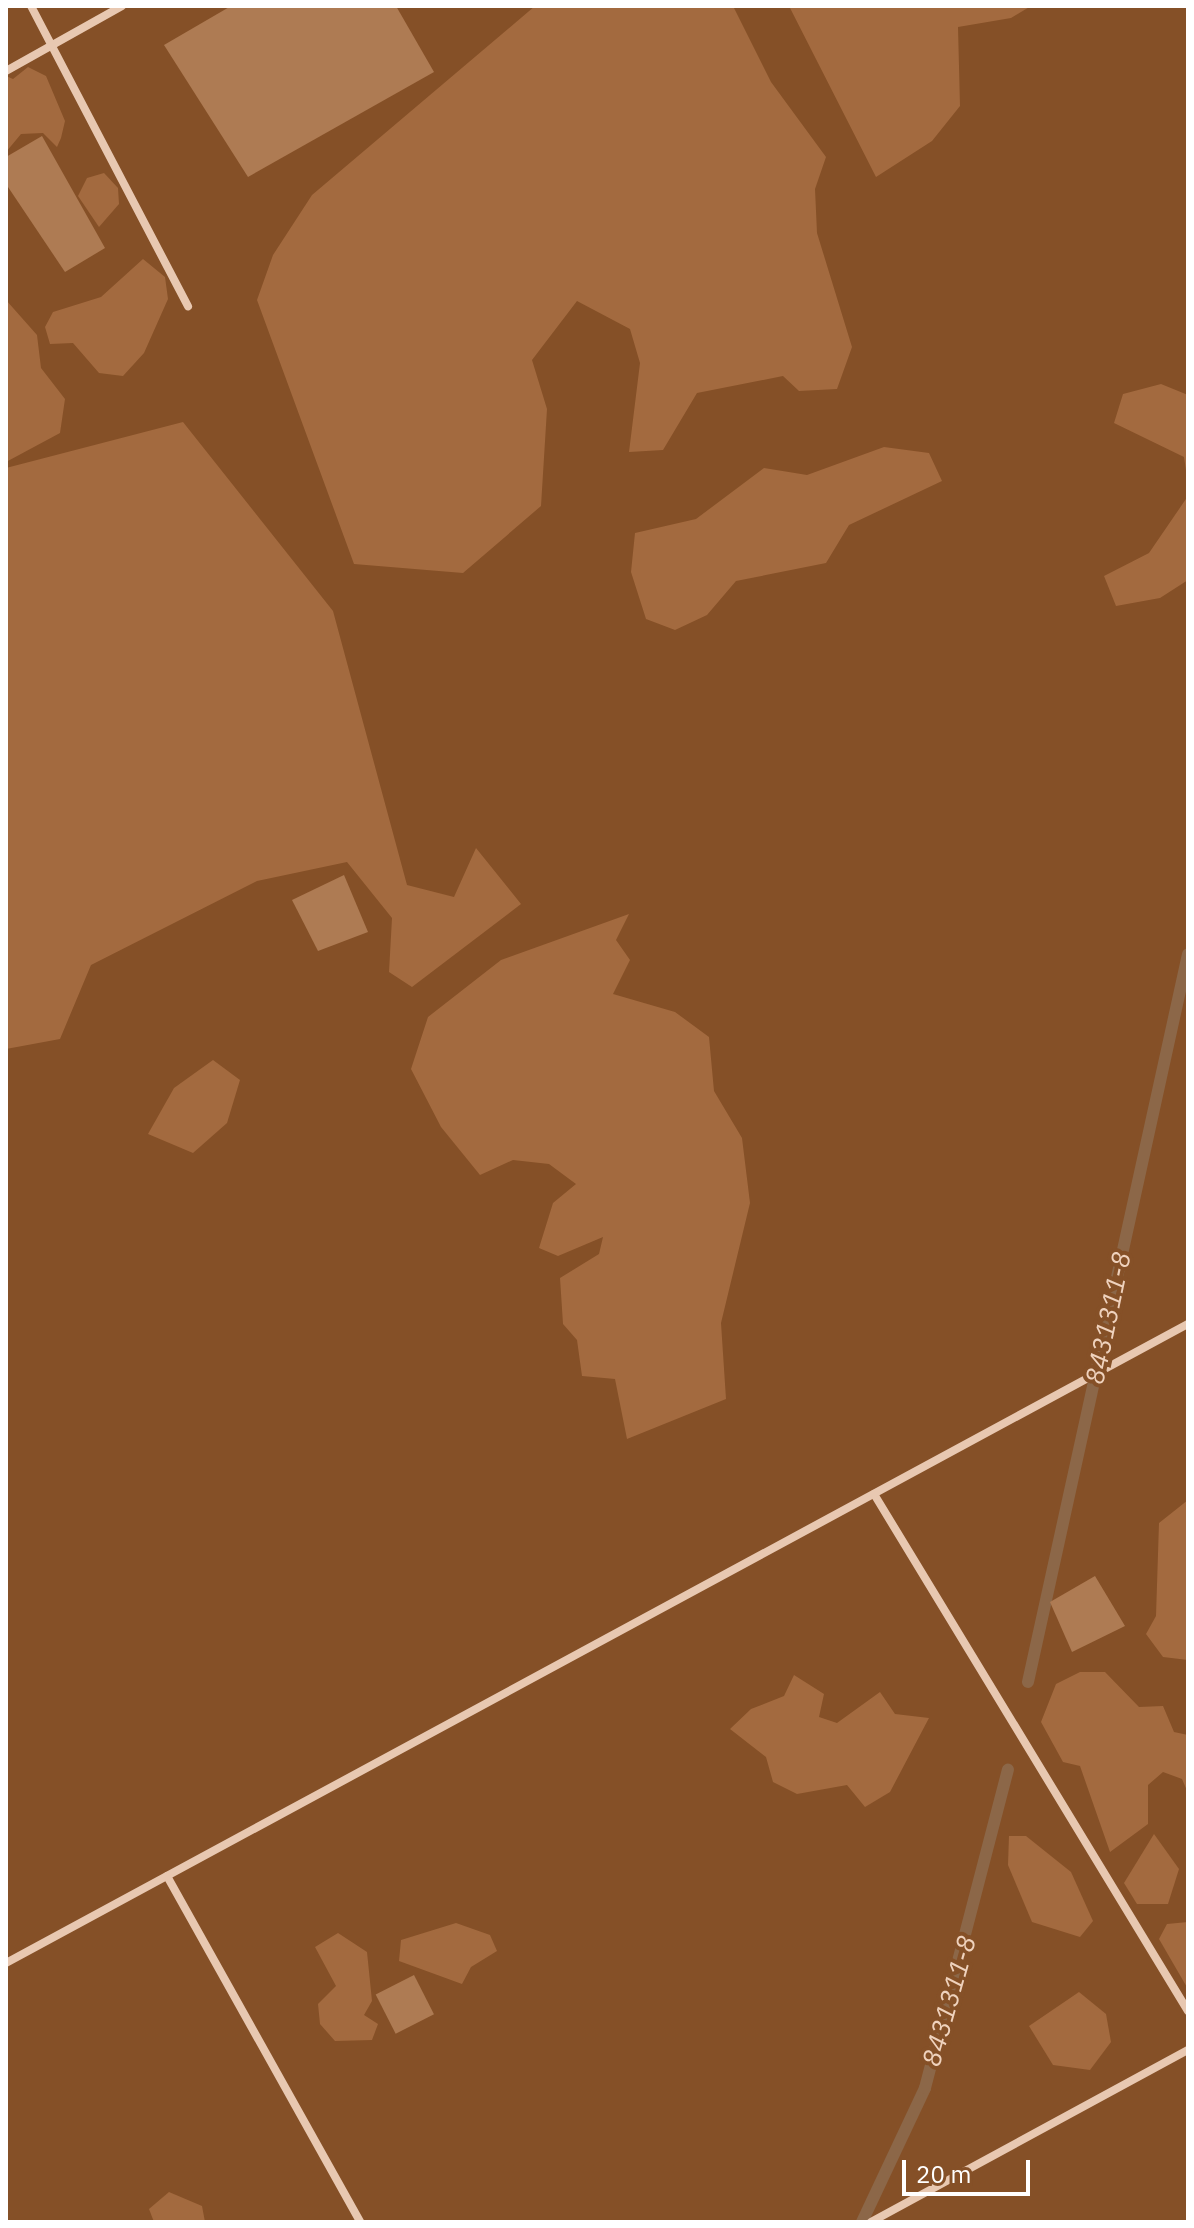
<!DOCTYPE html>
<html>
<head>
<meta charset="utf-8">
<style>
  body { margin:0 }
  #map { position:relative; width:1194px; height:2228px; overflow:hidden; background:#855027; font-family:"IBM Plex Sans",sans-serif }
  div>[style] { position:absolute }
  .green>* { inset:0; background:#a36a3f }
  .stream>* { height:12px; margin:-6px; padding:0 6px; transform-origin:6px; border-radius:6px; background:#8c6748 }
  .building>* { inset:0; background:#ae7b53; transform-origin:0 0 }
  .street>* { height:8px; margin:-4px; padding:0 4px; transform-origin:4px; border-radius:4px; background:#e8c8b1 }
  span { translate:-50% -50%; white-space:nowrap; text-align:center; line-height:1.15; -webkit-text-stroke:8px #855027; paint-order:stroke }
  .water-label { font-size:26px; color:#efd2bd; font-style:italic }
  .frame { position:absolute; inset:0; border:8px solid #fff; pointer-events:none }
  .scale { position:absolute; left:902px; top:2160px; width:128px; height:36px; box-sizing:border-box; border:4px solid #fff; border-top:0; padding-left:10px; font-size:24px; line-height:28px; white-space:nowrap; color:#fff; -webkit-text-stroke:6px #855027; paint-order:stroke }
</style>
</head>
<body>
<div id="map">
  <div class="green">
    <div style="clip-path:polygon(535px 6px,733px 6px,771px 82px,826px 157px,815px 189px,817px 233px,852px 347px,837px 389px,799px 391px,783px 376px,697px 393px,663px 450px,629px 452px,640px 363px,630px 329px,577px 301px,532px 360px,547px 409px,541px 506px,463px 573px,354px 564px,257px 300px,273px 255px,312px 195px)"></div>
    <div style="clip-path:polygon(789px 6px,1031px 6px,1011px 18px,958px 27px,960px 106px,932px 141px,876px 177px)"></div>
    <div style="clip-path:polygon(28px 67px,46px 76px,65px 121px,61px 138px,57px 147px,43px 133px,21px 134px,6px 152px,6px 76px,13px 79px)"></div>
    <div style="clip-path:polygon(104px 173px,118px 188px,119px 204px,99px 227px,78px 196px,87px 178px)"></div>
    <div style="clip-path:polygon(143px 259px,165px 277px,168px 299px,144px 353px,123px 376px,99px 373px,73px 343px,50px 344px,45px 327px,53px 312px,101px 297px)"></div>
    <div style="clip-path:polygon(6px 300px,37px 335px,41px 368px,65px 399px,60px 433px,6px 462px)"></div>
    <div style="clip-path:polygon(1161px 384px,1188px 395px,1188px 484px,1184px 457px,1114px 423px,1123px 394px)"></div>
    <div style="clip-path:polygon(183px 422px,333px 611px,407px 885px,454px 897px,476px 848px,521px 904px,412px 987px,389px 972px,392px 918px,347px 862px,257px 881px,91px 965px,60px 1039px,6px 1049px,6px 468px)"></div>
    <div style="clip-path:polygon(884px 447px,929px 453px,942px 481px,849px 525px,826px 563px,736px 581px,707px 615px,675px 630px,646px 619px,631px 572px,635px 533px,696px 519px,764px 468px,807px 475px)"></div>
    <div style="clip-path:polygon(1188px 496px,1188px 580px,1160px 598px,1116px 606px,1104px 576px,1149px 553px)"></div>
    <div style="clip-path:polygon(629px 914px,616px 940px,630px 960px,613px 994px,675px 1012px,709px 1037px,714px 1091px,742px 1138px,750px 1203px,721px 1323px,726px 1399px,627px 1439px,615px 1379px,582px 1376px,577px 1340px,563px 1324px,560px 1278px,599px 1254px,603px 1237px,558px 1256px,539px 1248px,553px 1203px,576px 1184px,549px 1164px,513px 1160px,480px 1175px,441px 1127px,411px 1069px,428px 1017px,501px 960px)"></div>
    <div style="clip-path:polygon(213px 1060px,240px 1080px,227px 1123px,193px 1153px,148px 1134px,174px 1088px)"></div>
    <div style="clip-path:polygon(1188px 1500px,1188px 1660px,1163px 1657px,1146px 1634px,1156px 1616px,1159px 1523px)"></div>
    <div style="clip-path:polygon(1080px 1672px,1105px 1672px,1139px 1707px,1163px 1706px,1174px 1732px,1188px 1735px,1188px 1793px,1182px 1779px,1163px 1772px,1148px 1785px,1148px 1824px,1110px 1852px,1080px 1766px,1063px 1762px,1041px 1722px,1056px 1684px)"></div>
    <div style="clip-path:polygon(794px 1675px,824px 1694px,819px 1717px,837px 1723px,880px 1692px,895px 1714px,929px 1718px,890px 1792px,865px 1807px,847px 1785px,797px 1794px,773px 1782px,766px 1757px,730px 1729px,751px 1709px,784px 1696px)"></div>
    <div style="clip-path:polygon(1154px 1834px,1179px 1869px,1168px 1904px,1137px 1904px,1124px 1883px)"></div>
    <div style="clip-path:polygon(1009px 1836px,1026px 1836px,1071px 1872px,1093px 1921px,1080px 1937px,1032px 1922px,1008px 1865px)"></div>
    <div style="clip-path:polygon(1188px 1922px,1188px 1989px,1159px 1939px,1167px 1924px)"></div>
    <div style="clip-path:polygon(456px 1923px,490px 1935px,497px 1951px,471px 1967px,462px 1984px,399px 1961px,401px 1940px)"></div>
    <div style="clip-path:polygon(338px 1933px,367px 1952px,372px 2001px,364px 2015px,378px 2024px,372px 2040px,335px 2041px,320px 2024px,318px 2004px,336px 1986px,315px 1947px)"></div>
    <div style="clip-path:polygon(1079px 1992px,1106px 2014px,1111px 2042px,1090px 2070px,1053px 2065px,1029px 2026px)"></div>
    <div style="clip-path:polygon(169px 2192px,202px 2206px,205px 2222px,154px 2222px,149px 2209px)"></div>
  </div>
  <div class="stream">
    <div style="left:1028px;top:1682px;width:745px;rotate:-77.6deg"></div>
    <div style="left:862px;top:2222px;width:148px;rotate:-64.8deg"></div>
    <div style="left:925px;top:2088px;width:329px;rotate:-75.4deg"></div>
  </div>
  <div class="building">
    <div style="clip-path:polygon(231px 6px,396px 6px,434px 72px,248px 177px,164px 45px)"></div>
    <div style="clip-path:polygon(42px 136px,105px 248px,65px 272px,6px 184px,6px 157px)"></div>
    <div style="clip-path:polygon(344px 875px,368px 932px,318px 951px,292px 900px)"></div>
    <div style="clip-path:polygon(1095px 1576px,1125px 1626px,1072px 1652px,1050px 1602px)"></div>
    <div style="left:414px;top:1975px;width:44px;height:43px;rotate:63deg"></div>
  </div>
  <div class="street">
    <div style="left:31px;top:6px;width:339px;rotate:62.4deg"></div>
    <div style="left:6px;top:71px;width:133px;rotate:-29.3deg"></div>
    <div style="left:874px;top:1494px;width:605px;rotate:58.73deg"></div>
    <div style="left:167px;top:1876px;width:396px;rotate:60.8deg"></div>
    <div style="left:6px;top:1963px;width:1344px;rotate:-28.4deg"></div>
    <div style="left:871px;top:2222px;width:361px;rotate:-28.5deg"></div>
  </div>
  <div class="water-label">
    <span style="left:1108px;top:1318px;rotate:-78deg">8431311-8</span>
    <span style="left:949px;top:2001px;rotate:-74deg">8431311-8</span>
  </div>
  <div class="frame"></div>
  <div class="scale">20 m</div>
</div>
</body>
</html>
